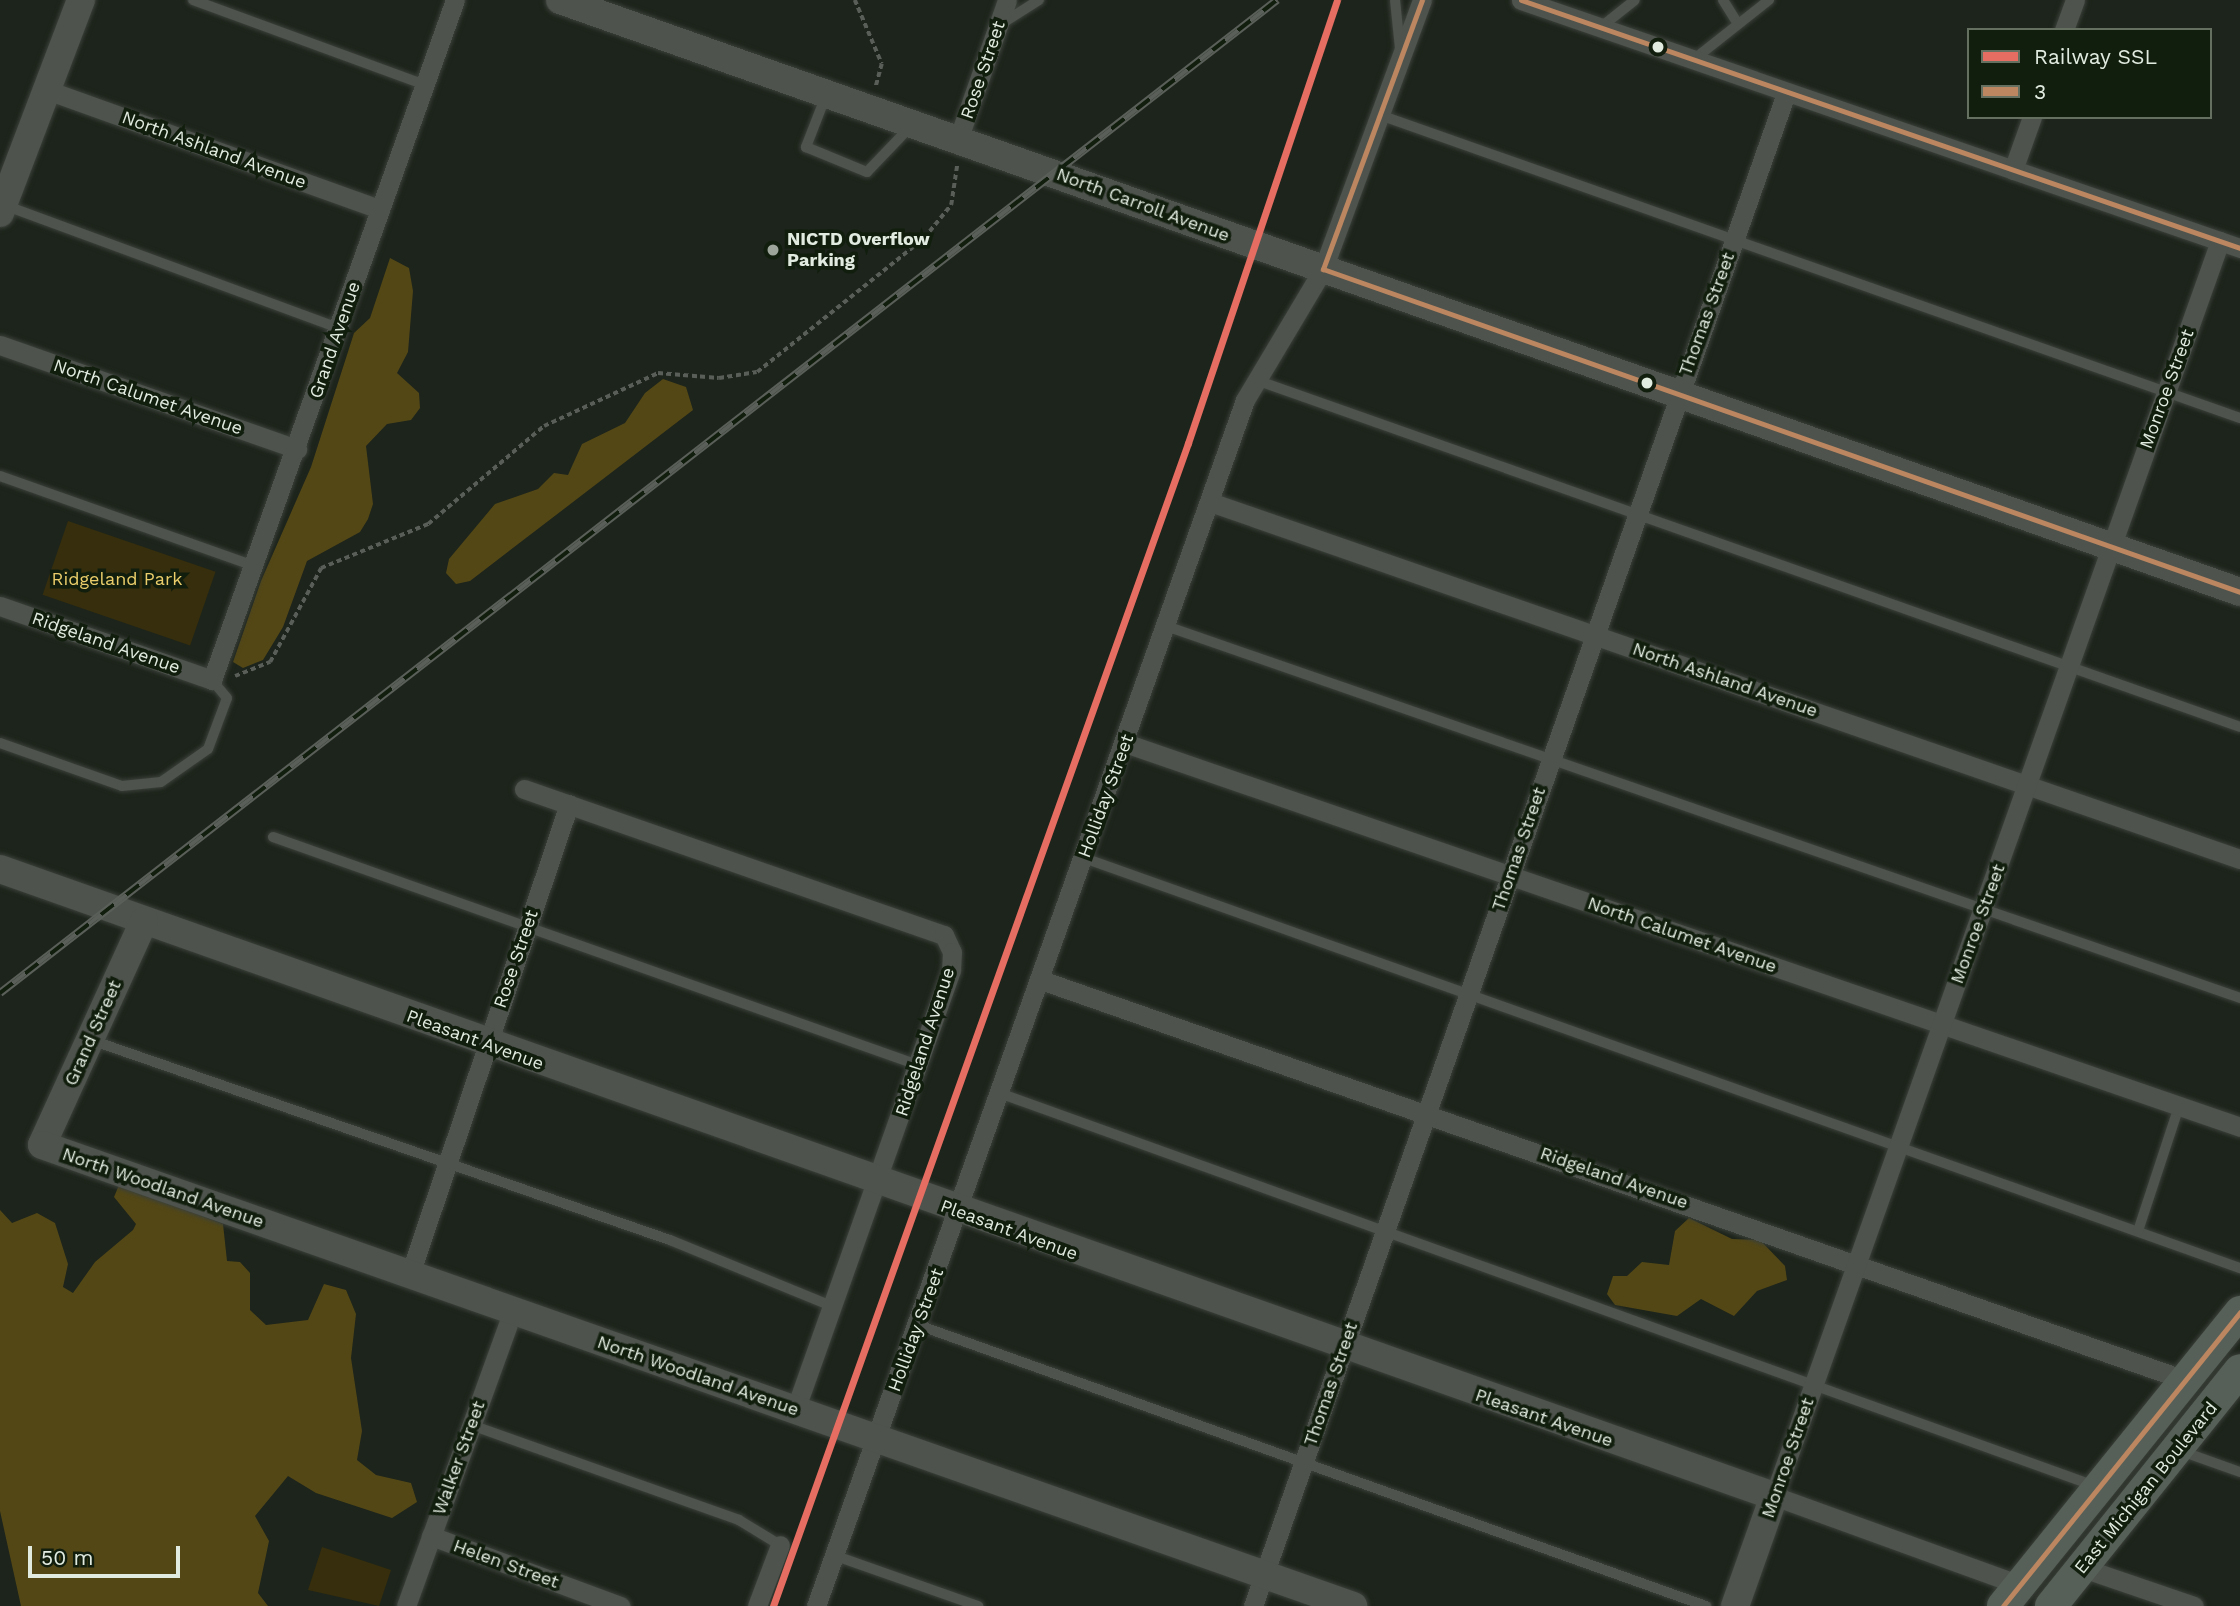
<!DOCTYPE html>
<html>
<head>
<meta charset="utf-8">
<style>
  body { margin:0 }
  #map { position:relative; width:2240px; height:1606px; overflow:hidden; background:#1d241b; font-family:"Work Sans",sans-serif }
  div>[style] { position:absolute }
  .green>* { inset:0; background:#362e0d; transform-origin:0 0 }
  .forest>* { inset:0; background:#534716 }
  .path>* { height:3.5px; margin-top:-1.75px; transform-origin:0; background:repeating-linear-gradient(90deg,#595e58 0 5px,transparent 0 8.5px) }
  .roads { filter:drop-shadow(0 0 2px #3b413a) drop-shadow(0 0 2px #3b413a) }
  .lane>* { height:10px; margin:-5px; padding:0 5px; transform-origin:5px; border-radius:5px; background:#4e534d }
  .street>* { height:19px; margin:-9.5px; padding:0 9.5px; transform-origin:9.5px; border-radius:9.5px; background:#4e534d }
  .secondary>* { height:28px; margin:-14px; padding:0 14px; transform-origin:14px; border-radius:14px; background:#4e534d }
  .primary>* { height:32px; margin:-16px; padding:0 16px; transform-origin:16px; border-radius:16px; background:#576058 }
  .rail>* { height:8px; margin-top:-4px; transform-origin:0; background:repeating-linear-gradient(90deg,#111e0d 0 16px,#5a6059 0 32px); box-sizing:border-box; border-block:2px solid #5a6059 }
  .bus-1>* { height:5px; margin:-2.5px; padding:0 2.5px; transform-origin:2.5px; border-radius:2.5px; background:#bb8660 }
  .rail-1>* { height:7px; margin:-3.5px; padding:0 3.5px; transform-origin:3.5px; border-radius:3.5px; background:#e56d61 }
  .dots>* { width:19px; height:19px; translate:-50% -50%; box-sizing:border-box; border:4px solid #111e0d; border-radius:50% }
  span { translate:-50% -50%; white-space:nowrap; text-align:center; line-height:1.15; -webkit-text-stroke:7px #111e0d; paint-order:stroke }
  .street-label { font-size:18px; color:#e2ebe0 }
  .poi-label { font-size:18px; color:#e2ebe0; font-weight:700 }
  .left { translate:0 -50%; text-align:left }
  .park-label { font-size:18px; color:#ebce6b }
  .legend { position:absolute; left:1967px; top:28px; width:245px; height:91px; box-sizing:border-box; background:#111e0d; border:2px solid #657061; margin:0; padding:9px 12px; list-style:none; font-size:21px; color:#e2ebe0 }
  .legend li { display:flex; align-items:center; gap:14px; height:35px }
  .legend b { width:35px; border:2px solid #657061 }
  .scale { position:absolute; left:28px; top:1546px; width:152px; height:32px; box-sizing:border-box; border:4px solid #e2ebe0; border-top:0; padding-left:9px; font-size:21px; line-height:24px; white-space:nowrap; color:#e2ebe0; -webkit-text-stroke:5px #111e0d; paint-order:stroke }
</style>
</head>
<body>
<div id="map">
  <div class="green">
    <div style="left:68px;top:521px;width:156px;height:78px;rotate:19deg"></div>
    <div style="clip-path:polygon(322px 1547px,391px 1570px,379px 1606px,308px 1590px)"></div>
  </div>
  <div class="forest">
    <div style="clip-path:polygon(390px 258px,409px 268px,413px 291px,408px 352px,397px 373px,419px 393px,420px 408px,411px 420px,387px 424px,366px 446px,373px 504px,368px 519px,360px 532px,307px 561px,283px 627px,263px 660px,243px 668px,233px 662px,261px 581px,311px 467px,354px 333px,370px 318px)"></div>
    <div style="clip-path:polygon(663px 379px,686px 387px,693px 410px,470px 581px,456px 584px,446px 573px,449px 559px,495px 504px,538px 489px,554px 473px,568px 475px,582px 444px,625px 423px,645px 393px)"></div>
    <div style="clip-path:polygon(119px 1185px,223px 1224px,227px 1261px,240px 1262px,250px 1273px,250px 1310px,266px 1325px,308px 1320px,324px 1284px,346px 1290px,356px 1314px,351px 1358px,362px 1431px,357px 1460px,376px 1475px,411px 1483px,417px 1502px,392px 1518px,316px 1493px,288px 1476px,255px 1516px,269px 1541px,258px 1593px,268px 1606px,21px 1606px,0 1511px,0 1210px,12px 1223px,37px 1213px,55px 1223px,68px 1264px,63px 1287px,73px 1293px,95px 1262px,133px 1230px,136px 1224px,114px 1197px)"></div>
    <div style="clip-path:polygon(1689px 1218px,1732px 1239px,1760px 1240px,1785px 1266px,1787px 1280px,1757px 1291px,1734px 1316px,1701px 1299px,1677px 1316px,1615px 1305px,1607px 1294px,1613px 1276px,1627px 1276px,1642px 1262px,1669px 1265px,1675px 1231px)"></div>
  </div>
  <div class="path">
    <div style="left:855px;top:0;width:69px;rotate:67.1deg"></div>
    <div style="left:882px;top:64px;width:23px;rotate:105deg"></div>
    <div style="left:235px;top:676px;width:38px;rotate:-22deg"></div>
    <div style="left:270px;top:662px;width:107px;rotate:-61.5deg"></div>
    <div style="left:321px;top:568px;width:116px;rotate:-22.4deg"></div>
    <div style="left:428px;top:524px;width:152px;rotate:-40.2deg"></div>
    <div style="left:544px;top:426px;width:126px;rotate:-24.9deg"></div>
    <div style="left:658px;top:373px;width:61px;rotate:4.7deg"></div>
    <div style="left:719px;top:378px;width:38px;rotate:-9deg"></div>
    <div style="left:757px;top:372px;width:214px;rotate:-38.7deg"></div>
    <div style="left:924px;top:238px;width:43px;rotate:-50.7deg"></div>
    <div style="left:951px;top:205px;width:40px;rotate:-81.5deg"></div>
  </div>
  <div class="roads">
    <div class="lane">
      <div style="left:193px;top:0;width:247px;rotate:20.1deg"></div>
      <div style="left:1395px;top:0;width:48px;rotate:84.1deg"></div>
      <div style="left:1723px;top:0;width:28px;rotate:58deg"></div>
      <div style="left:1001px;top:24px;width:45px;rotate:-32.3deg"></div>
      <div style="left:1601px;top:27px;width:43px;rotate:-38.5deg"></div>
      <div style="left:1693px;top:60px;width:97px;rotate:-38.3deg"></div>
      <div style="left:825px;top:98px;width:53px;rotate:111.2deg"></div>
      <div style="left:806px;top:147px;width:66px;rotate:22.3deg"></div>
      <div style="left:867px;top:172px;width:62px;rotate:-46.3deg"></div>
      <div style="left:1377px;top:114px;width:915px;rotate:19.41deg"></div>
      <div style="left:4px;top:205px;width:356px;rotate:20.2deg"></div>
      <div style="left:1256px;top:380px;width:1043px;rotate:19.42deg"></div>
      <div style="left:0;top:476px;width:269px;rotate:19.5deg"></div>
      <div style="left:1166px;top:626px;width:1137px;rotate:19.1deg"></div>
      <div style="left:0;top:743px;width:129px;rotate:19.4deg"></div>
      <div style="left:122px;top:786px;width:39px;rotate:-6deg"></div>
      <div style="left:161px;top:782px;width:57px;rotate:-35.1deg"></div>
      <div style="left:208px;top:749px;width:54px;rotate:-69.6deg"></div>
      <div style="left:227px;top:698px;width:23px;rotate:-130deg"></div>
      <div style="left:273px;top:837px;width:684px;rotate:19.47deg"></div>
      <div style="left:1084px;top:858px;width:1227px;rotate:19.53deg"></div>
      <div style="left:91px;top:1040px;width:613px;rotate:19.06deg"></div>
      <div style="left:670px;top:1240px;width:175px;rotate:22.2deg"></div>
      <div style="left:1002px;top:1094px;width:1161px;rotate:19.73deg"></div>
      <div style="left:2138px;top:1231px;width:132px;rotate:-71.8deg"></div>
      <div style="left:918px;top:1325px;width:837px;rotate:19.63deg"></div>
      <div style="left:471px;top:1425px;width:284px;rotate:19.5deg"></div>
      <div style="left:739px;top:1520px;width:48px;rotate:31.4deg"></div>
      <div style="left:2181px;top:1451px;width:63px;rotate:19.6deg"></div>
      <div style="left:836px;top:1556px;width:151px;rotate:19.4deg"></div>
    </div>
    <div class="street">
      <div style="left:1521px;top:0;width:761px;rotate:19.03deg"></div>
      <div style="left:2064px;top:30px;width:32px;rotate:-70deg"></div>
      <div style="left:47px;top:90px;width:354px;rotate:19.7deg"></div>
      <div style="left:958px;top:140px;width:148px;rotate:-70.7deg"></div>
      <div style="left:2013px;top:170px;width:56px;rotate:-70.3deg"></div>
      <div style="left:0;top:345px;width:315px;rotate:19.3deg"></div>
      <div style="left:1210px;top:502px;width:1090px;rotate:19.12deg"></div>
      <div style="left:0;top:606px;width:225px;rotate:19.2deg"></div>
      <div style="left:212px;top:680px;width:722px;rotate:-70.34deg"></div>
      <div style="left:1125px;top:743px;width:1179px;rotate:19deg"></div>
      <div style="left:524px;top:789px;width:445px;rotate:19.2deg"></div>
      <div style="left:944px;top:935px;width:19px;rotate:65deg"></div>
      <div style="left:952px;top:952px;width:18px;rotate:93deg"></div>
      <div style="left:951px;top:970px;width:467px;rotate:109.5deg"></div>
      <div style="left:1041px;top:980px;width:1212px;rotate:19.27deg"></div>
      <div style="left:410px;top:1274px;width:496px;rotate:-71.3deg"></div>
      <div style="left:431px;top:1536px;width:202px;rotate:20.3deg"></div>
      <div style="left:2083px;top:1568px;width:117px;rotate:18.9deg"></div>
      <div style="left:2020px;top:1585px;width:262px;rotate:-160.1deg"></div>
      <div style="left:1774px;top:1496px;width:1332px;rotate:-70.44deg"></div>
      <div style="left:406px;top:1606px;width:314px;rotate:-70.1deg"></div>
      <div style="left:757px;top:1606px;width:65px;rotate:-69.3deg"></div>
      <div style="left:816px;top:1606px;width:1280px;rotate:-70.42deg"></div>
      <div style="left:1245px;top:400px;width:152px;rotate:-59.2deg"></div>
      <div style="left:1323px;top:269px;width:287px;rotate:-69.8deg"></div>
      <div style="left:1253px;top:1606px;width:1604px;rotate:-70.59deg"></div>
    </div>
    <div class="secondary">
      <div style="left:560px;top:0;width:1781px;rotate:19.41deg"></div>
      <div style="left:0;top:213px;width:228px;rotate:-69.2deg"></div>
      <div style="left:0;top:869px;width:1882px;rotate:19.47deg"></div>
      <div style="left:1774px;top:1496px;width:117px;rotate:109.5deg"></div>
      <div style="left:144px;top:921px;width:246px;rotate:114.5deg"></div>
      <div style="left:42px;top:1145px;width:1390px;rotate:19.37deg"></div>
    </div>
    <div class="primary">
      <div style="left:2003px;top:1606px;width:378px;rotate:-51.1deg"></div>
      <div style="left:2051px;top:1606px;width:302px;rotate:-51.3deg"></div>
    </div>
  </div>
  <div class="rail">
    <div style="left:0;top:993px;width:1618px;rotate:-37.87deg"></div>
  </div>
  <div class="bus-1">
    <div style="left:1422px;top:0;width:287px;rotate:110.2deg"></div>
    <div style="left:1323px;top:269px;width:972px;rotate:19.4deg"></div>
    <div style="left:1521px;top:0;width:761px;rotate:19.03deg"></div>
    <div style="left:2003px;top:1606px;width:378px;rotate:-51.1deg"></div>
  </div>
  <div class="rail-1">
    <div style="left:773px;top:1606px;width:1235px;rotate:-70.36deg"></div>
    <div style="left:1188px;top:443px;width:467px;rotate:-71.4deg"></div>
  </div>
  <div class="dots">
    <div style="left:1658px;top:47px;background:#e2ebe0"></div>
    <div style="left:773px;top:250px;background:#9da59b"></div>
    <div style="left:1647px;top:383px;background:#e2ebe0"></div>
  </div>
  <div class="street-label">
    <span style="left:983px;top:70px;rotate:-71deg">Rose Street</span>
    <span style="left:214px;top:150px;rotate:20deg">North Ashland Avenue</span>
    <span style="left:1143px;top:205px;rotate:20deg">North Carroll Avenue</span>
    <span style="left:1707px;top:314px;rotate:-70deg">Thomas Street</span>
    <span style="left:335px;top:340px;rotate:-71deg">Grand Avenue</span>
    <span style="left:2167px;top:389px;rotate:-70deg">Monroe Street</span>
    <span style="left:148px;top:397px;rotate:19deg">North Calumet Avenue</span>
    <span style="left:106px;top:643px;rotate:19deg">Ridgeland Avenue</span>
    <span style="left:1725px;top:680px;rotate:19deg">North Ashland Avenue</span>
    <span style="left:1106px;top:796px;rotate:-70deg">Holliday Street</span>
    <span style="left:1519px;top:849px;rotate:-71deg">Thomas Street</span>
    <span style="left:1978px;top:924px;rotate:-70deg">Monroe Street</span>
    <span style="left:1682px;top:935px;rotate:19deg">North Calumet Avenue</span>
    <span style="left:516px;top:959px;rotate:-71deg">Rose Street</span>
    <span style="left:93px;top:1033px;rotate:-66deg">Grand Street</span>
    <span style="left:475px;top:1040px;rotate:20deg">Pleasant Avenue</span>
    <span style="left:925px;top:1042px;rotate:-72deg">Ridgeland Avenue</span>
    <span style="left:1614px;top:1178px;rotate:19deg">Ridgeland Avenue</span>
    <span style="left:163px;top:1188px;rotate:19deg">North Woodland Avenue</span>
    <span style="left:1009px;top:1230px;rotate:20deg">Pleasant Avenue</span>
    <span style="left:916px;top:1330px;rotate:-70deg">Holliday Street</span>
    <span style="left:698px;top:1376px;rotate:19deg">North Woodland Avenue</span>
    <span style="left:1331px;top:1384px;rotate:-71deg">Thomas Street</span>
    <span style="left:1544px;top:1418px;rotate:19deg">Pleasant Avenue</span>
    <span style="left:459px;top:1458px;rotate:-70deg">Walker Street</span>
    <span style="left:1788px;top:1458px;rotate:-71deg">Monroe Street</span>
    <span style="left:2146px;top:1488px;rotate:-51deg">East Michigan Boulevard</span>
    <span style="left:506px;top:1564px;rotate:20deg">Helen Street</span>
  </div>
  <div class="poi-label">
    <span class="left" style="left:787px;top:250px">NICTD Overflow<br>Parking</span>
  </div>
  <div class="park-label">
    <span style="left:117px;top:579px">Ridgeland Park</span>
  </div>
  <ul class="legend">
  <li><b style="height:9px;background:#e56d61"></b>Railway SSL</li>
  <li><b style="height:9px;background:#bb8660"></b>3</li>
  </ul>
  <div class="scale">50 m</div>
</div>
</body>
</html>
